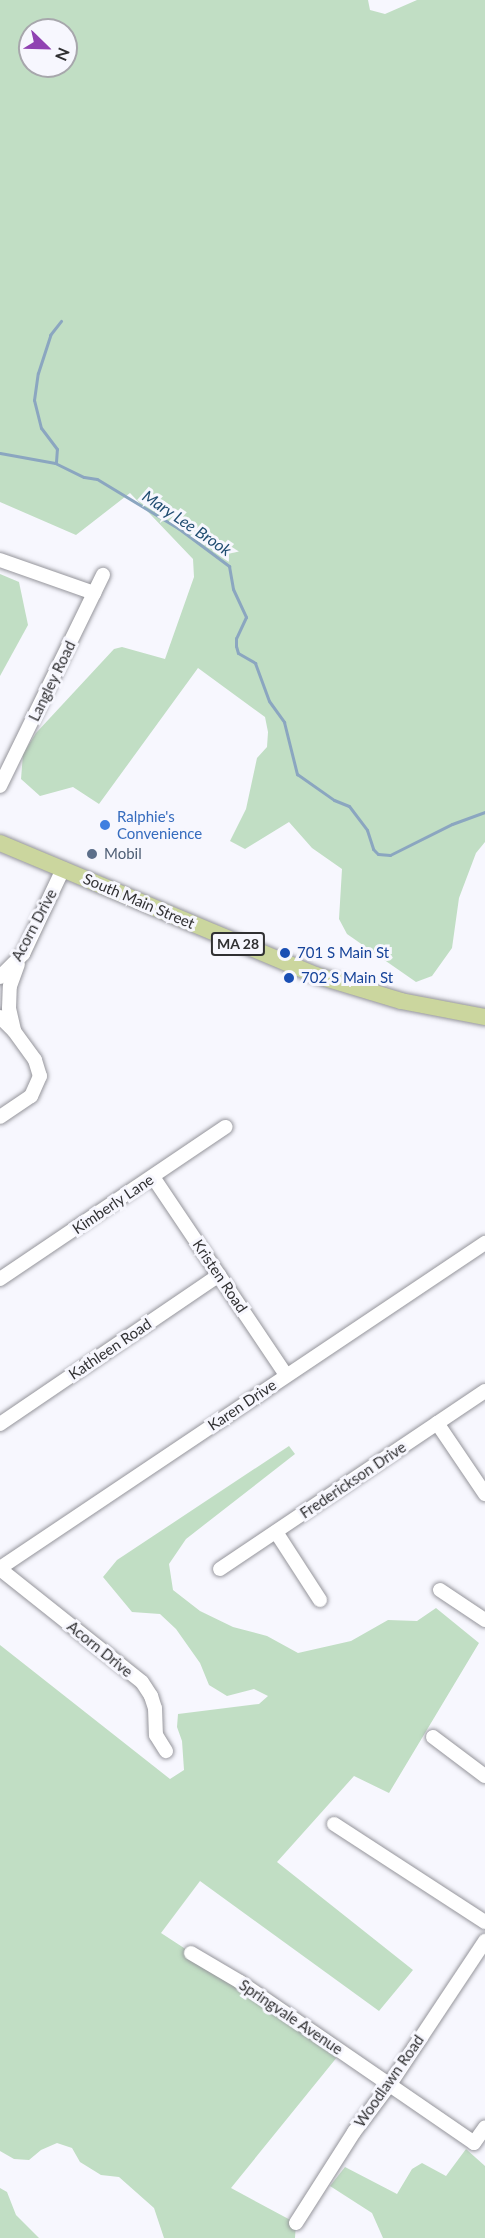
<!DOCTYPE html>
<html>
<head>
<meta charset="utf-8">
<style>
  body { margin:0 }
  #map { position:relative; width:485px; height:2238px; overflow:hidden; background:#f7f7fe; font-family:Lato,sans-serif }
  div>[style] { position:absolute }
  .green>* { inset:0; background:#c1dec4 }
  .stream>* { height:3px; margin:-1.5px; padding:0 1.5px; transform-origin:1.5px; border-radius:1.5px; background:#8ba6c0 }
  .roads { filter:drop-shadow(0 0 2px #95959b) drop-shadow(0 0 2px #95959b) }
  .minor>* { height:14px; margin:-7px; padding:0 7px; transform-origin:7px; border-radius:7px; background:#fff }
  .major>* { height:16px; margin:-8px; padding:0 8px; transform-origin:8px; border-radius:8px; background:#cbd69e }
  .dots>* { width:16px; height:16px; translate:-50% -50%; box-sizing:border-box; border:3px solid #f7f7fe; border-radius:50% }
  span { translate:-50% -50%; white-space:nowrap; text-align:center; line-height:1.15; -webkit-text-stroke:6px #f7f7fe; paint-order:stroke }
  .shield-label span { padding:2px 4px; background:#f7f7fe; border:2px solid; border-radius:4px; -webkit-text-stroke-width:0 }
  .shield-label { font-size:14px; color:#303032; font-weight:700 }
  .street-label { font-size:15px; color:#303032 }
  .shop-label { font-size:15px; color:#366cbe }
  .left { translate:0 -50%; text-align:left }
  .service-label { font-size:15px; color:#4e5e75 }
  .transit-label { font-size:15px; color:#164399 }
  .water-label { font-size:16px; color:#214d71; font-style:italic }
  .north { position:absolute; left:18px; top:18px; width:60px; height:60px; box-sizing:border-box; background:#f7f7fe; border:2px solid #a7a7ac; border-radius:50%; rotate:113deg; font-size:16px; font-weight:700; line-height:24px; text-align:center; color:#303032 }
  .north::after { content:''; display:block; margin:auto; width:21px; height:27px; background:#9042b2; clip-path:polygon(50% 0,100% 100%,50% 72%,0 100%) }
</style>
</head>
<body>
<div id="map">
  <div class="green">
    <div style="clip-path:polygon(evenodd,0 0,368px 0,370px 10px,385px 14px,417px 0,485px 0,485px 842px,476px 853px,459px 898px,452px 948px,432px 976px,416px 982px,347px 934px,339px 919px,342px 869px,312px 848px,289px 822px,245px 849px,230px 841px,246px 809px,257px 758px,267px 747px,268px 732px,265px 717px,198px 668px,99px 804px,73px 787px,40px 796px,21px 779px,23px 754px,36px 733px,114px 649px,122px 647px,165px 659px,194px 577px,193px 559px,130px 493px,76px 535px,0 502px,0 0,30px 30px,66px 30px,66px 66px,30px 66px,30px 30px)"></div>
    <div style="clip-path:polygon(0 574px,19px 582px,28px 625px,0 676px)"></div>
    <div style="clip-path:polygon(289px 1446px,295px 1454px,186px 1539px,169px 1564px,173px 1590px,200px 1611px,233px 1627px,267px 1636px,298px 1653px,351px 1641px,388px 1620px,417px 1621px,436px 1608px,479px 1643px,389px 1793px,354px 1776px,277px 1862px,413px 1970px,379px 2011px,200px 1881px,161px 1933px,342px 2051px,231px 2188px,296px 2223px,295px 2238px,164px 2238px,154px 2208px,119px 2177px,101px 2175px,80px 2162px,72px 2148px,57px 2143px,41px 2150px,29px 2160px,14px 2159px,0 2151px,0 1645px,170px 1779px,184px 1770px,182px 1741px,177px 1727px,178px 1714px,259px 1704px,268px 1696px,254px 1689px,227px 1696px,209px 1685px,200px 1663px,176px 1629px,160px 1614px,132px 1612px,103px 1577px,117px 1560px)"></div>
    <div style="clip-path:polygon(466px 2149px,485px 2166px,485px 2238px,383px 2238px,372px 2213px,330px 2186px,345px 2167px,397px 2194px,412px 2169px,422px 2163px,446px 2176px)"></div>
    <div style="clip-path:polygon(0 2188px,7px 2192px,16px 2215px,39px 2238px,0 2238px)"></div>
  </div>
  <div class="stream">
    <div style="left:0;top:453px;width:56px;rotate:10.3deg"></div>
    <div style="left:55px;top:463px;width:32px;rotate:26deg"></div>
    <div style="left:84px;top:477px;width:13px;rotate:9deg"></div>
    <div style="left:97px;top:479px;width:95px;rotate:31.2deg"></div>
    <div style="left:178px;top:528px;width:64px;rotate:36.7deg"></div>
    <div style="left:229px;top:566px;width:23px;rotate:80deg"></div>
    <div style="left:233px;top:589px;width:31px;rotate:65deg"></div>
    <div style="left:246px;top:617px;width:23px;rotate:115deg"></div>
    <div style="left:236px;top:638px;width:8px;rotate:90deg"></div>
    <div style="left:236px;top:646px;width:7px;rotate:74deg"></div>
    <div style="left:238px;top:653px;width:20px;rotate:30deg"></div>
    <div style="left:255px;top:663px;width:40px;rotate:69.8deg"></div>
    <div style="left:269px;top:701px;width:26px;rotate:54deg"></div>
    <div style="left:284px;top:722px;width:54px;rotate:76deg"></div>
    <div style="left:297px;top:774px;width:45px;rotate:35.1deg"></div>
    <div style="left:334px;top:800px;width:16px;rotate:22deg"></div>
    <div style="left:349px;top:806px;width:30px;rotate:53deg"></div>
    <div style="left:367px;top:830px;width:20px;rotate:72deg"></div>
    <div style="left:373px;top:849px;width:7px;rotate:45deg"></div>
    <div style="left:378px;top:854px;width:12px;rotate:5deg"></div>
    <div style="left:390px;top:855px;width:69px;rotate:-26.6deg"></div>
    <div style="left:452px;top:824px;width:35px;rotate:-20deg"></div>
    <div style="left:56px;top:462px;width:13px;rotate:-86deg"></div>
    <div style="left:57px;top:449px;width:26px;rotate:-127deg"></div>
    <div style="left:41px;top:428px;width:29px;rotate:-104deg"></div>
    <div style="left:34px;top:400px;width:27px;rotate:-82deg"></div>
    <div style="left:38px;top:373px;width:40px;rotate:-72deg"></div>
    <div style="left:50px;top:335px;width:18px;rotate:-52deg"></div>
  </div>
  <div class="roads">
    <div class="minor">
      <div style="left:0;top:560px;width:100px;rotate:19.3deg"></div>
      <div style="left:0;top:786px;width:235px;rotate:-64deg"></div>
      <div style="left:0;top:977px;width:33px;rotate:-45deg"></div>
      <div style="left:23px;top:954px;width:94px;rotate:-64.8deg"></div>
      <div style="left:0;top:1017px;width:20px;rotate:45deg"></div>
      <div style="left:14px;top:1031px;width:36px;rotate:54deg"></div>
      <div style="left:35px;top:1060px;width:17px;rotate:73deg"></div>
      <div style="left:40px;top:1076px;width:22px;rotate:114deg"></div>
      <div style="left:31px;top:1096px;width:37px;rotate:146deg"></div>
      <div style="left:14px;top:1030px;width:22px;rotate:-103deg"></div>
      <div style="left:9px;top:1009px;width:23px;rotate:-88deg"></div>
      <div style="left:10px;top:986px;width:23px;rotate:-70deg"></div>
      <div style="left:153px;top:1177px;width:239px;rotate:56.1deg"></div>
      <div style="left:0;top:1279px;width:272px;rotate:-34deg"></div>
      <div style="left:437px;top:1423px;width:86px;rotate:55.9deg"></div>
      <div style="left:0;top:1424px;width:265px;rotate:-34.2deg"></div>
      <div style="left:276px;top:1532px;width:81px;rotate:57.1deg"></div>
      <div style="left:0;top:1568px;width:584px;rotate:-33.83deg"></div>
      <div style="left:0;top:1569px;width:181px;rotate:38.5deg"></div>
      <div style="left:142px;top:1682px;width:17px;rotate:57deg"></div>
      <div style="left:151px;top:1696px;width:13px;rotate:72deg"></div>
      <div style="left:155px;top:1708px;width:27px;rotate:88deg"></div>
      <div style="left:156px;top:1735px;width:19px;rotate:58deg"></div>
      <div style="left:220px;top:1569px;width:319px;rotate:-33.9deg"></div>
      <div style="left:440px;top:1590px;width:54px;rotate:33.7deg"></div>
      <div style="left:433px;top:1737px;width:65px;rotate:36.9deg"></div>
      <div style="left:334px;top:1824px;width:180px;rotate:33deg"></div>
      <div style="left:191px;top:1953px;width:57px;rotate:30.6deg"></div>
      <div style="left:240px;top:1982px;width:284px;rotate:34.5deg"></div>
      <div style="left:474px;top:2143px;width:19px;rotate:-55deg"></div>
      <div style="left:296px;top:2223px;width:108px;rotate:-57.5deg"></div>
      <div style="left:354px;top:2132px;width:60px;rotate:-53.1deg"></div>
      <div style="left:390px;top:2084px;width:172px;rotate:-56.4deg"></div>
    </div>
    <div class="major">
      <div style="left:0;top:843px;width:342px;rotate:22.7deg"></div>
      <div style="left:315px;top:975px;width:90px;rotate:16.8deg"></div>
      <div style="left:401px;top:1001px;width:86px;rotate:10.8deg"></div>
    </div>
  </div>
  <div class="dots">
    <div style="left:105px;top:825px;background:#3f7fe0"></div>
    <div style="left:92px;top:854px;background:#5c6f8a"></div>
    <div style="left:285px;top:953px;background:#1a4fb4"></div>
    <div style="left:289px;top:978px;background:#1a4fb4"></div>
  </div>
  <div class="shield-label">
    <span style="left:238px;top:944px">MA 28</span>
  </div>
  <div class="street-label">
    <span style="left:52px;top:681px;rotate:-64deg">Langley Road</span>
    <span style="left:139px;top:901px;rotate:23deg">South Main Street</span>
    <span style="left:34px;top:925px;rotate:-62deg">Acorn Drive</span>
    <span style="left:113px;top:1204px;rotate:-34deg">Kimberly Lane</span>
    <span style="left:220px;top:1276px;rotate:56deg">Kristen Road</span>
    <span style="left:110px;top:1349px;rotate:-34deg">Kathleen Road</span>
    <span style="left:242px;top:1405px;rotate:-34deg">Karen Drive</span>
    <span style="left:353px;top:1480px;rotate:-34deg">Frederickson Drive</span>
    <span style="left:100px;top:1649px;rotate:39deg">Acorn Drive</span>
    <span style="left:291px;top:2017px;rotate:34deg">Springvale Avenue</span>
    <span style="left:389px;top:2081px;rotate:-55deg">Woodlawn Road</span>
  </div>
  <div class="shop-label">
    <span class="left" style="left:117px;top:825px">Ralphie's<br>Convenience</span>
  </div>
  <div class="service-label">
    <span class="left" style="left:104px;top:854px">Mobil</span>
  </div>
  <div class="transit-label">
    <span class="left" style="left:297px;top:953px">701 S Main St</span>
    <span class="left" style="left:301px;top:978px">702 S Main St</span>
  </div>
  <div class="water-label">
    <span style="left:187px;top:523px;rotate:34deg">Mary Lee Brook</span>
  </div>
  <div class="north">N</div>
</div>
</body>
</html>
